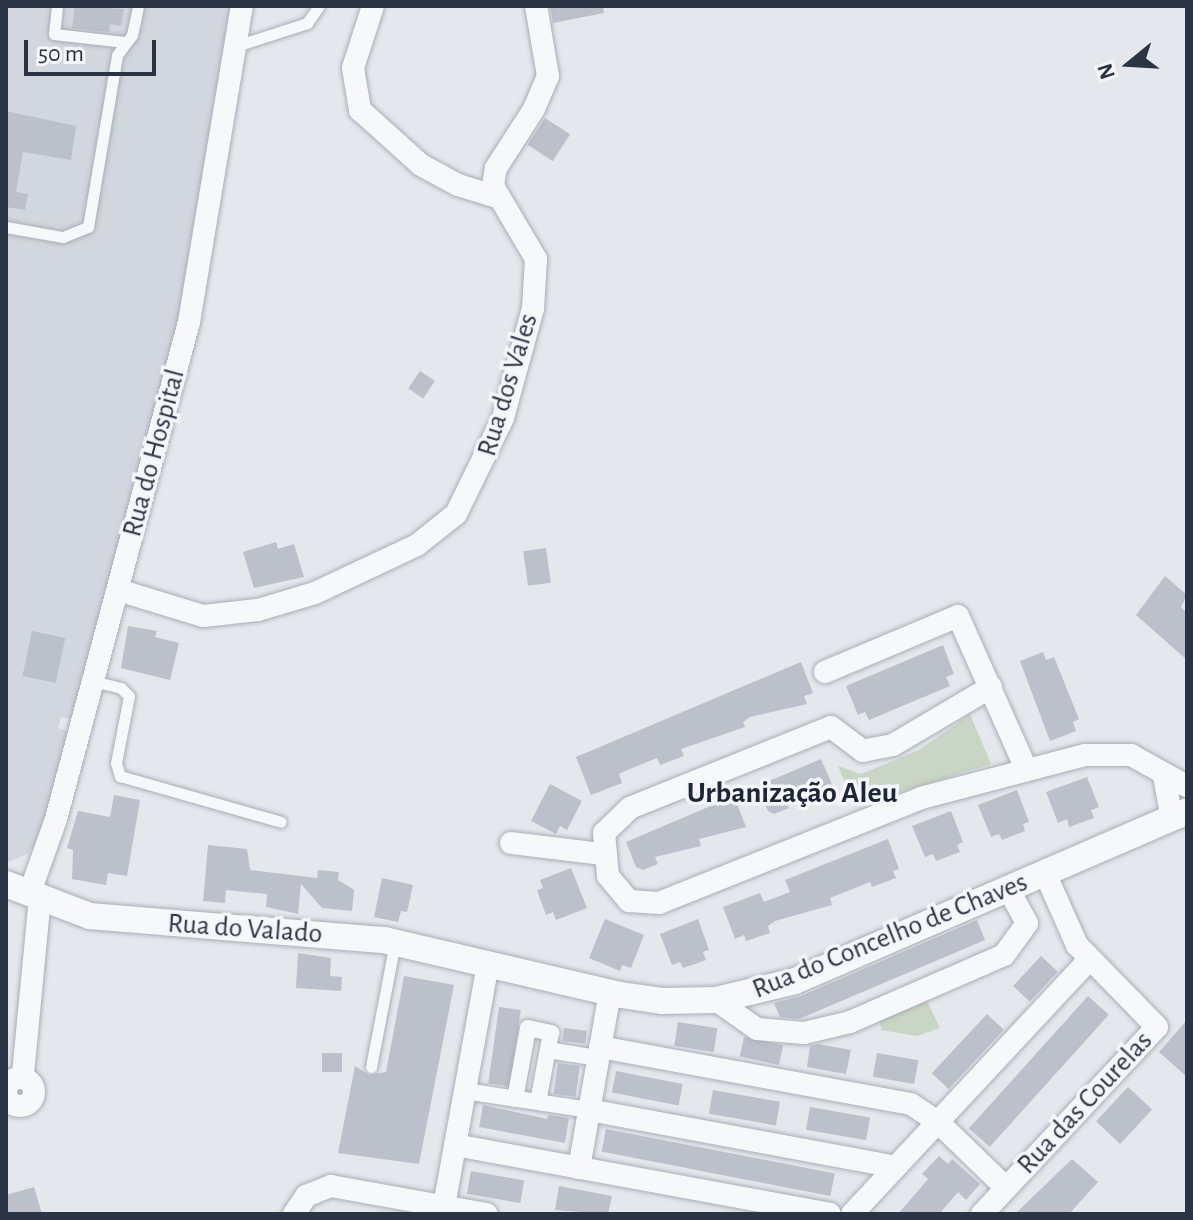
<!DOCTYPE html>
<html>
<head>
<meta charset="utf-8">
<style>
  body { margin:0 }
  #map { position:relative; width:1193px; height:1220px; overflow:hidden; background:#e4e7ec; font-family:"Alegreya Sans",sans-serif }
  div>[style] { position:absolute }
  .built>* { inset:0; background:#d2d6de }
  .green>* { inset:0; background:#c9d6c5 }
  .building>* { inset:0; background:#bbc0ca; transform-origin:0 0 }
  .roads { filter:drop-shadow(0 0 2px #a9aeb7) drop-shadow(0 0 2px #a9aeb7) }
  .service>* { height:11px; margin:-5.5px; padding:0 5.5px; transform-origin:5.5px; border-radius:5.5px; background:#f7f8fa }
  .pedestrian>* { height:16px; margin:-8px; padding:0 8px; transform-origin:8px; border-radius:8px; background:#f7f8fa }
  .minor>* { height:22px; margin:-11px; padding:0 11px; transform-origin:11px; border-radius:11px; background:#f7f8fa }
  .minor>.ring { margin:-11px; padding:0; box-sizing:content-box; background:none; border:22px solid #f7f8fa; border-radius:50% }
  .tertiary>* { height:26px; margin:-13px; padding:0 13px; transform-origin:13px; border-radius:13px; background:#f7f8fa }
  span { translate:-50% -50%; white-space:nowrap; text-align:center; line-height:1.15; -webkit-text-stroke:7px #f4f6f9; paint-order:stroke }
  .street-label { font-size:28px; color:#2b3445 }
  .neighbourhood-label { font-size:30px; color:#1d2536; font-weight:700 }
  .frame { position:absolute; inset:0; border:8px solid #2b3445; pointer-events:none }
  .north { position:absolute; left:1089px; top:24px; width:80px; height:80px; -webkit-text-stroke:6px #f4f6f9; paint-order:stroke; rotate:252deg; font-size:22px; font-weight:700; line-height:32px; text-align:center; color:#2b3445 }
  .north::after { content:''; display:block; margin:auto; width:28px; height:36px; background:#2b3445; clip-path:polygon(50% 0,100% 100%,50% 72%,0 100%) }
  .scale { position:absolute; left:24px; top:40px; width:132px; height:36px; box-sizing:border-box; border:4px solid #2b3445; border-top:0; padding-left:10px; font-size:24px; line-height:28px; white-space:nowrap; color:#2b3445; -webkit-text-stroke:6px #f4f6f9; paint-order:stroke }
</style>
</head>
<body>
<div id="map">
  <div class="built">
    <div style="clip-path:polygon(6px 6px,234px 6px,185px 300px,74px 720px,61px 717px,58px 728px,71px 732px,44px 830px,29px 853px,6px 863px)"></div>
  </div>
  <div class="green">
    <div style="clip-path:polygon(970px 714px,991px 764px,855px 806px,838px 766px,861px 774px,919px 750px)"></div>
    <div style="clip-path:polygon(925px 997px,940px 1028px,917px 1036px,881px 1030px,879px 1017px)"></div>
  </div>
  <div class="building">
    <div style="clip-path:polygon(75px 6px,124px 9px,121px 26px,110px 24px,109px 32px,72px 28px)"></div>
    <div style="clip-path:polygon(550px 6px,603px 6px,604px 13px,553px 23px)"></div>
    <div style="clip-path:polygon(6px 111px,76px 126px,71px 160px,23px 152px,16px 192px,28px 194px,25px 210px,6px 207px)"></div>
    <div style="left:545px;top:118px;width:30px;height:32px;rotate:33deg"></div>
    <div style="left:420px;top:371px;width:18px;height:21px;rotate:34deg"></div>
    <div style="clip-path:polygon(276px 542px,278px 549px,294px 544px,304px 577px,254px 588px,243px 552px)"></div>
    <div style="left:546px;top:548px;width:35px;height:23px;rotate:82deg"></div>
    <div style="clip-path:polygon(1165px 576px,1187px 595px,1181px 607px,1187px 613px,1187px 660px,1136px 615px)"></div>
    <div style="clip-path:polygon(128px 626px,157px 631px,155px 637px,179px 643px,170px 680px,121px 668px)"></div>
    <div style="left:32px;top:631px;width:34px;height:46px;rotate:12deg"></div>
    <div style="clip-path:polygon(943px 645px,954px 674px,946px 677px,950px 686px,869px 720px,865px 712px,858px 715px,846px 686px)"></div>
    <div style="clip-path:polygon(1043px 652px,1046px 660px,1054px 657px,1079px 719px,1073px 722px,1076px 731px,1050px 741px,1020px 661px)"></div>
    <div style="clip-path:polygon(801px 662px,813px 693px,804px 696px,807px 704px,750px 717px,743px 722px,745px 727px,681px 749px,684px 756px,660px 765px,657px 758px,625px 771px,619px 774px,622px 783px,591px 795px,576px 757px)"></div>
    <div style="clip-path:polygon(821px 759px,834px 789px,787px 802px,789px 808px,774px 814px,768px 811px,757px 786px)"></div>
    <div style="clip-path:polygon(1087px 777px,1099px 807px,1091px 810px,1094px 818px,1069px 827px,1067px 819px,1058px 823px,1046px 792px)"></div>
    <div style="clip-path:polygon(550px 784px,582px 801px,567px 830px,560px 826px,556px 834px,531px 821px)"></div>
    <div style="clip-path:polygon(1017px 790px,1029px 822px,1023px 824px,1025px 831px,1002px 840px,999px 834px,991px 837px,978px 805px)"></div>
    <div style="clip-path:polygon(114px 795px,140px 800px,127px 876px,108px 873px,106px 885px,72px 879px,73px 850px,67px 848px,78px 811px,110px 817px)"></div>
    <div style="clip-path:polygon(734px 796px,746px 827px,699px 839px,701px 846px,655px 857px,658px 864px,643px 870px,636px 867px,626px 842px)"></div>
    <div style="clip-path:polygon(951px 811px,963px 842px,957px 845px,960px 852px,936px 861px,933px 854px,925px 857px,912px 826px)"></div>
    <div style="clip-path:polygon(888px 839px,899px 869px,893px 871px,896px 878px,872px 887px,870px 882px,830px 898px,832px 905px,775px 921px,768px 926px,770px 933px,746px 941px,744px 935px,735px 939px,723px 907px,760px 893px,764px 902px,790px 892px,785px 880px)"></div>
    <div style="clip-path:polygon(208px 845px,247px 849px,250px 870px,317px 878px,318px 870px,339px 872px,338px 880px,354px 890px,352px 911px,322px 908px,301px 884px,298px 914px,266px 907px,267px 894px,226px 890px,225px 903px,203px 901px)"></div>
    <div style="clip-path:polygon(571px 868px,587px 908px,556px 920px,553px 912px,546px 915px,537px 890px,543px 888px,540px 880px)"></div>
    <div style="clip-path:polygon(382px 878px,413px 885px,407px 912px,401px 911px,398px 922px,374px 917px)"></div>
    <div style="clip-path:polygon(605px 919px,644px 935px,631px 968px,622px 965px,620px 971px,589px 958px)"></div>
    <div style="clip-path:polygon(698px 919px,709px 950px,703px 952px,706px 960px,683px 968px,680px 962px,672px 965px,660px 934px)"></div>
    <div style="clip-path:polygon(977px 920px,985px 940px,799px 1019px,780px 1017px,774px 1003px,801px 996px)"></div>
    <div style="clip-path:polygon(298px 953px,331px 958px,330px 976px,342px 977px,341px 991px,296px 988px)"></div>
    <div style="left:1041px;top:956px;width:23px;height:41px;rotate:43deg"></div>
    <div style="clip-path:polygon(404px 976px,454px 985px,419px 1164px,338px 1153px,355px 1066px,369px 1075px,386px 1072px)"></div>
    <div style="left:1088px;top:996px;width:28px;height:178px;rotate:42deg"></div>
    <div style="left:499px;top:1007px;width:22px;height:77px;rotate:8deg"></div>
    <div style="left:987px;top:1014px;width:23px;height:81px;rotate:43deg"></div>
    <div style="clip-path:polygon(1187px 1020px,1187px 1077px,1159px 1052px)"></div>
    <div style="left:678px;top:1022px;width:40px;height:24px;rotate:9deg"></div>
    <div style="left:564px;top:1028px;width:23px;height:13px;rotate:7deg"></div>
    <div style="left:744px;top:1037px;width:40px;height:20px;rotate:12deg"></div>
    <div style="clip-path:polygon(818px 1044px,851px 1050px,846px 1074px,807px 1067px,810px 1046px)"></div>
    <div style="left:322px;top:1053px;width:20px;height:19px"></div>
    <div style="left:877px;top:1053px;width:42px;height:24px;rotate:10deg"></div>
    <div style="left:558px;top:1063px;width:22px;height:31px;rotate:8deg"></div>
    <div style="left:616px;top:1071px;width:68px;height:22px;rotate:11deg"></div>
    <div style="left:1128px;top:1087px;width:33px;height:47px;rotate:43deg"></div>
    <div style="left:713px;top:1090px;width:68px;height:24px;rotate:10deg"></div>
    <div style="clip-path:polygon(483px 1105px,547px 1119px,548px 1115px,569px 1118px,565px 1143px,479px 1127px)"></div>
    <div style="left:810px;top:1107px;width:61px;height:23px;rotate:10deg"></div>
    <div style="left:606px;top:1129px;width:233px;height:23px;rotate:11deg"></div>
    <div style="clip-path:polygon(939px 1156px,948px 1164px,952px 1159px,980px 1184px,966px 1200px,958px 1192px,939px 1214px,898px 1214px,928px 1179px,922px 1174px)"></div>
    <div style="clip-path:polygon(1072px 1159px,1098px 1182px,1069px 1214px,1015px 1214px)"></div>
    <div style="left:471px;top:1171px;width:54px;height:23px;rotate:10deg"></div>
    <div style="clip-path:polygon(559px 1186px,612px 1196px,608px 1214px,555px 1210px)"></div>
    <div style="clip-path:polygon(34px 1187px,42px 1214px,6px 1214px,6px 1195px)"></div>
  </div>
  <div class="roads">
    <div class="service">
      <div style="left:57px;top:6px;width:28px;rotate:96deg"></div>
      <div style="left:54px;top:34px;width:71px;rotate:6.4deg"></div>
      <div style="left:236px;top:46px;width:75px;rotate:-17.9deg"></div>
      <div style="left:307px;top:23px;width:21px;rotate:-55deg"></div>
      <div style="left:6px;top:227px;width:58px;rotate:10deg"></div>
      <div style="left:63px;top:237px;width:27px;rotate:-22deg"></div>
      <div style="left:88px;top:227px;width:174px;rotate:-80.4deg"></div>
      <div style="left:117px;top:55px;width:25px;rotate:-53deg"></div>
      <div style="left:132px;top:35px;width:30px;rotate:-78deg"></div>
      <div style="left:93px;top:681px;width:29px;rotate:14deg"></div>
      <div style="left:121px;top:688px;width:11px;rotate:45deg"></div>
      <div style="left:129px;top:696px;width:68px;rotate:101deg"></div>
      <div style="left:116px;top:763px;width:14px;rotate:73deg"></div>
      <div style="left:120px;top:776px;width:167px;rotate:15.9deg"></div>
      <div style="left:371px;top:1067px;width:127px;rotate:-79.1deg"></div>
    </div>
    <div class="pedestrian">
      <div style="left:548px;top:1050px;width:51px;rotate:9.1deg"></div>
      <div style="left:465px;top:1091px;width:125px;rotate:8.7deg"></div>
      <div style="left:515px;top:1099px;width:72px;rotate:-79.6deg"></div>
      <div style="left:528px;top:1028px;width:24px;rotate:12deg"></div>
      <div style="left:551px;top:1033px;width:70px;rotate:100.7deg"></div>
    </div>
    <div class="minor">
      <div style="left:373px;top:6px;width:65px;rotate:107.9deg"></div>
      <div style="left:353px;top:68px;width:43px;rotate:80.5deg"></div>
      <div style="left:360px;top:110px;width:82px;rotate:42deg"></div>
      <div style="left:421px;top:165px;width:42px;rotate:28.4deg"></div>
      <div style="left:458px;top:185px;width:39px;rotate:17deg"></div>
      <div style="left:118px;top:590px;width:89px;rotate:17deg"></div>
      <div style="left:203px;top:616px;width:55px;rotate:-6.2deg"></div>
      <div style="left:258px;top:610px;width:59px;rotate:-16.6deg"></div>
      <div style="left:315px;top:593px;width:113px;rotate:-25.2deg"></div>
      <div style="left:417px;top:545px;width:50px;rotate:-38.5deg"></div>
      <div style="left:456px;top:514px;width:107px;rotate:-63.9deg"></div>
      <div style="left:503px;top:418px;width:114px;rotate:-74.7deg"></div>
      <div style="left:533px;top:308px;width:49px;rotate:-86.5deg"></div>
      <div style="left:536px;top:259px;width:85px;rotate:-120.5deg"></div>
      <div style="left:493px;top:186px;width:18px;rotate:-81deg"></div>
      <div style="left:496px;top:168px;width:70px;rotate:-57.2deg"></div>
      <div style="left:534px;top:109px;width:36px;rotate:-67deg"></div>
      <div style="left:548px;top:76px;width:71px;rotate:-99.7deg"></div>
      <div style="left:825px;top:672px;width:144px;rotate:-22.8deg"></div>
      <div style="left:958px;top:616px;width:167px;rotate:66deg"></div>
      <div style="left:991px;top:687px;width:114px;rotate:149.4deg"></div>
      <div style="left:893px;top:745px;width:31px;rotate:169deg"></div>
      <div style="left:863px;top:751px;width:40px;rotate:-143deg"></div>
      <div style="left:831px;top:727px;width:217px;rotate:158.1deg"></div>
      <div style="left:630px;top:808px;width:36px;rotate:136deg"></div>
      <div style="left:604px;top:833px;width:43px;rotate:84.7deg"></div>
      <div style="left:608px;top:876px;width:33px;rotate:50deg"></div>
      <div style="left:629px;top:901px;width:30px;rotate:4deg"></div>
      <div style="left:659px;top:903px;width:282px;rotate:-21.8deg"></div>
      <div style="left:921px;top:798px;width:170px;rotate:-14.7deg"></div>
      <div style="left:1085px;top:755px;width:46px"></div>
      <div style="left:1131px;top:755px;width:64px;rotate:29deg"></div>
      <div style="left:1164px;top:776px;width:44px;rotate:79.5deg"></div>
      <div style="left:511px;top:843px;width:92px;rotate:6.9deg"></div>
      <div style="left:30px;top:892px;width:77px;rotate:-70.4deg"></div>
      <div style="left:56px;top:819px;width:514px;rotate:-75.02deg"></div>
      <div style="left:189px;top:322px;width:320px;rotate:-80.5deg"></div>
      <div style="left:716px;top:1000px;width:50px;rotate:35.3deg"></div>
      <div style="left:757px;top:1029px;width:47px;rotate:4.9deg"></div>
      <div style="left:804px;top:1033px;width:47px;rotate:-13.4deg"></div>
      <div style="left:850px;top:1022px;width:168px;rotate:-23.5deg"></div>
      <div style="left:1004px;top:955px;width:39px;rotate:-54deg"></div>
      <div style="left:1027px;top:923px;width:39px;rotate:-119deg"></div>
      <div style="left:600px;top:1047px;width:316px;rotate:10.4deg"></div>
      <div style="left:911px;top:1104px;width:32px;rotate:34deg"></div>
      <div style="left:938px;top:1122px;width:95px;rotate:44.1deg"></div>
      <div style="left:23px;top:1074px;width:178px;rotate:-84.5deg"></div>
      <div class="ring" style="left:6px;top:1078px;width:6px;height:6px"></div>
      <div style="left:589px;top:1110px;width:312px;rotate:10.5deg"></div>
      <div style="left:455px;top:1145px;width:381px;rotate:10.4deg"></div>
      <div style="left:579px;top:1168px;width:178px;rotate:-80deg"></div>
      <div style="left:444px;top:1206px;width:246px;rotate:-79.7deg"></div>
      <div style="left:294px;top:1214px;width:22px;rotate:-56deg"></div>
      <div style="left:306px;top:1196px;width:27px;rotate:-22deg"></div>
      <div style="left:331px;top:1186px;width:158px;rotate:10.2deg"></div>
      <div style="left:852px;top:1214px;width:349px;rotate:-47deg"></div>
      <div style="left:982px;top:1214px;width:256px;rotate:-46.9deg"></div>
      <div style="left:1157px;top:1027px;width:115px;rotate:-134.3deg"></div>
      <div style="left:1077px;top:945px;width:79px;rotate:-114deg"></div>
    </div>
    <div class="tertiary">
      <div style="left:6px;top:884px;width:90px;rotate:20.9deg"></div>
      <div style="left:90px;top:916px;width:295px;rotate:4.7deg"></div>
      <div style="left:384px;top:940px;width:243px;rotate:13.1deg"></div>
      <div style="left:621px;top:995px;width:41px;rotate:8.3deg"></div>
      <div style="left:662px;top:1001px;width:54px;rotate:-1.1deg"></div>
      <div style="left:716px;top:1000px;width:81px;rotate:-13.5deg"></div>
      <div style="left:795px;top:981px;width:427px;rotate:-23.4deg"></div>
    </div>
  </div>
  <div class="street-label">
    <span style="left:508px;top:385px;rotate:-73deg">Rua dos Vales</span>
    <span style="left:154px;top:453px;rotate:-75deg">Rua do Hospital</span>
    <span style="left:245px;top:929px;rotate:4deg">Rua do Valado</span>
    <span style="left:890px;top:936px;rotate:-22deg">Rua do Concelho de Chaves</span>
    <span style="left:1085px;top:1103px;rotate:-47deg">Rua das Courelas</span>
  </div>
  <div class="neighbourhood-label">
    <span style="left:792px;top:793px">Urbanização Aleu</span>
  </div>
  <div class="frame"></div>
  <div class="north">N</div>
  <div class="scale">50 m</div>
</div>
</body>
</html>
